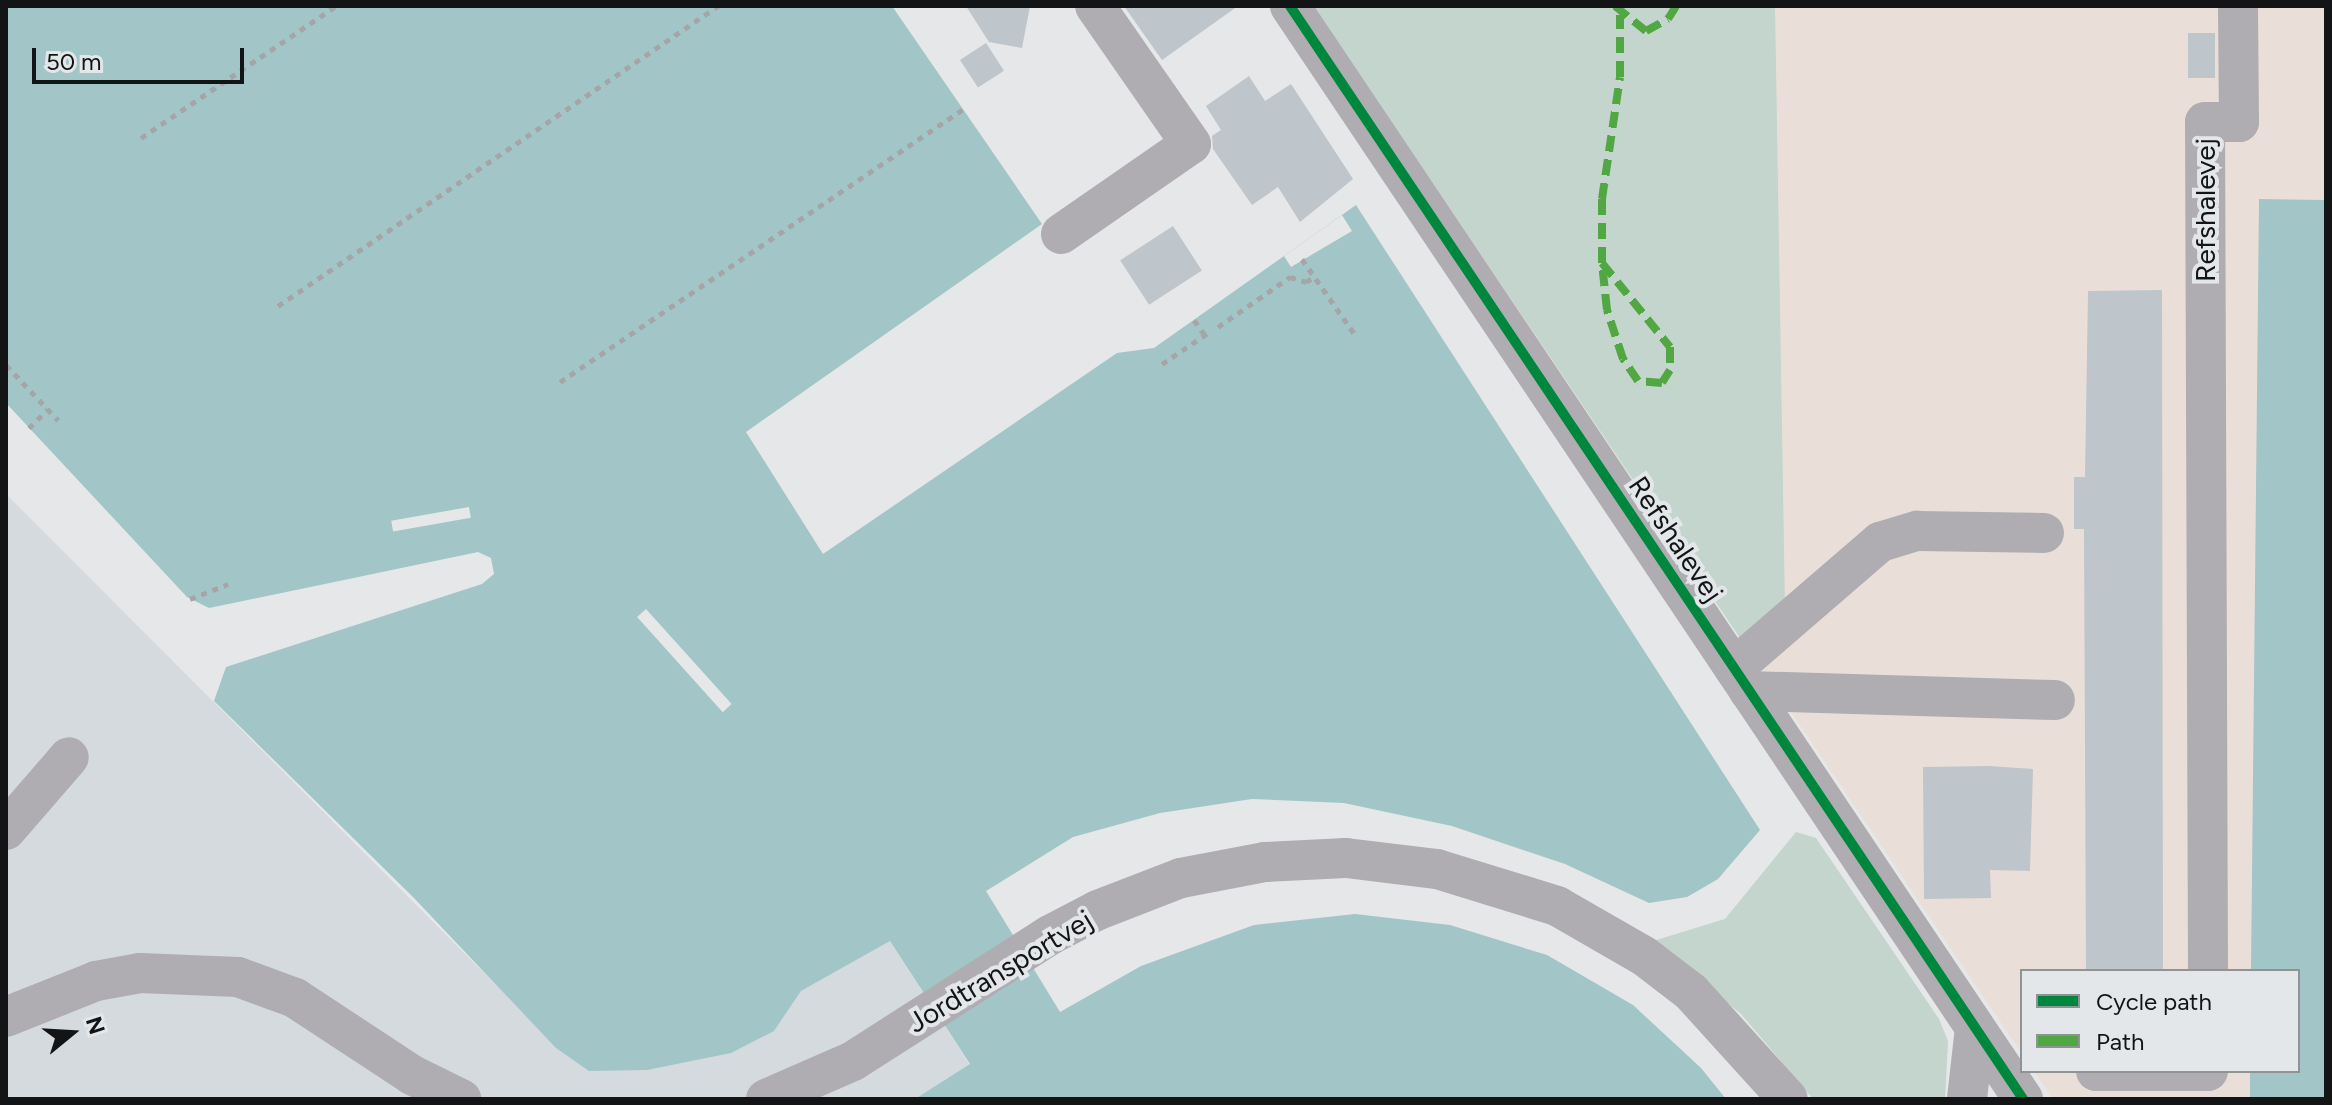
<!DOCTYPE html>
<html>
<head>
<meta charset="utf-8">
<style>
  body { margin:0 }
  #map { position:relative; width:2332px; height:1105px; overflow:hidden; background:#e5e7e8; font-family:Figtree,sans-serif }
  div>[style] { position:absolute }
  .commercial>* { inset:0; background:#eadfd8 }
  .built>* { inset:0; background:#d4dade }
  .green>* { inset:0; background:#c3d5cc }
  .water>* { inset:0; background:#a2c5c7 }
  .pier>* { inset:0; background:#e5e7e8; transform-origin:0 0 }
  .building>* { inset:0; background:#bec5cb; transform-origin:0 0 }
  .path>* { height:5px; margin-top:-2.5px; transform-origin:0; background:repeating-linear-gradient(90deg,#a5a4a7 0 6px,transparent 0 12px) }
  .minor>* { height:40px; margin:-20px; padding:0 20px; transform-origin:20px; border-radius:20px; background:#afadb1 }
  .quiet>* { height:8px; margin-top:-4px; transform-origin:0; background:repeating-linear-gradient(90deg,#51a842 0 16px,transparent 0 24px) }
  .cycleway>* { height:10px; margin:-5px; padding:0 5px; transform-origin:5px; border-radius:5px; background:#00873e }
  span { translate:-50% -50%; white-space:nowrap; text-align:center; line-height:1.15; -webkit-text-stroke:8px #e4e7e9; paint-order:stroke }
  .street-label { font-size:28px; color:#131415 }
  .frame { position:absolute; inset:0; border:8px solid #131415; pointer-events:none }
  .legend { position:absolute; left:2020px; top:969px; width:280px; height:104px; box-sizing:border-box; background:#e4e7e9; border:2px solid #909394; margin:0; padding:10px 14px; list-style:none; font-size:24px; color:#131415 }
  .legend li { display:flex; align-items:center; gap:16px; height:40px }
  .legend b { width:40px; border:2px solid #909394 }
  .north { position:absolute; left:32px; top:993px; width:80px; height:80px; -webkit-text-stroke:6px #e4e7e9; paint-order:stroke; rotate:72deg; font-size:22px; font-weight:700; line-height:32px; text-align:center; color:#131415 }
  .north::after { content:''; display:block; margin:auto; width:28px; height:36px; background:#131415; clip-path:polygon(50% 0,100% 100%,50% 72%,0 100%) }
  .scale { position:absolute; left:32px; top:48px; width:212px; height:36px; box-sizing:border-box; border:4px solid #131415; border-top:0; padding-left:10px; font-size:24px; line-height:28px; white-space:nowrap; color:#131415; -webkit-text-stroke:6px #e4e7e9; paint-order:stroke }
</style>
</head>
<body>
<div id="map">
  <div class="commercial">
    <div style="clip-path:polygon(1314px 6px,2326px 6px,2326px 1099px,2053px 1099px,2034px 1071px,2298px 1071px,2298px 971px,2022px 971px,2022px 1054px)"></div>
  </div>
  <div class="built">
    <div style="clip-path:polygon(6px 494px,531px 1020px,774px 1031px,801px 991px,890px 941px,970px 1065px,915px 1099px,6px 1099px)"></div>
  </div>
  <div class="green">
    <div style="clip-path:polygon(1313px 6px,1775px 6px,1785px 609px,1744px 644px)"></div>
    <div style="clip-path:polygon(1796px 832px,1816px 838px,1939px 1019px,1948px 1041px,1945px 1099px,1813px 1099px,1741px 1014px,1653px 941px,1725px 919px)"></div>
  </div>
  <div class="water">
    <div style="clip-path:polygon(6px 6px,892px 6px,1042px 224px,746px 432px,823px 554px,1117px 353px,1154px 348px,1356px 205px,1760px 830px,1718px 879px,1687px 897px,1649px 903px,1565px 864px,1452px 826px,1344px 803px,1252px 799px,1160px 813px,1073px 837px,986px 891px,1060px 1012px,1141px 966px,1254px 925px,1355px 914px,1450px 925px,1547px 955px,1633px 1005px,1701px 1068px,1726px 1099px,915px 1099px,970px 1064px,890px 941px,801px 991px,774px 1031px,731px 1053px,647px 1070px,589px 1071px,556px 1048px,414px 898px,214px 701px,226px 667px,482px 584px,494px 574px,491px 558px,478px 552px,209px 608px,187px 597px,6px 403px)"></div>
    <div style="clip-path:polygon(2259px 199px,2326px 200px,2326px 1099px,2250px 1099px,2250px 1071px,2298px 1071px,2298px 971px,2251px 971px)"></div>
  </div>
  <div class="pier">
    <div style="clip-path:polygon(1342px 215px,1352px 231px,1291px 267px,1284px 256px)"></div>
    <div style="left:469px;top:507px;width:11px;height:79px;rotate:80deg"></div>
    <div style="left:646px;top:609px;width:128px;height:12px;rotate:48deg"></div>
  </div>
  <div class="building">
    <div style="clip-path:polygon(966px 6px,1030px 6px,1022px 48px,989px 42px)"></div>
    <div style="clip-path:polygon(1124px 6px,1238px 6px,1162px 60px)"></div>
    <div style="left:2188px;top:33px;width:27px;height:45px"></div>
    <div style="left:986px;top:43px;width:33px;height:31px;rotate:57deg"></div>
    <div style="clip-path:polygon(1249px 76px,1265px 101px,1291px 84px,1353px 179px,1300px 222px,1278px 187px,1252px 205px,1213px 149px,1212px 136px,1221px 130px,1206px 106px)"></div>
    <div style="left:1173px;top:226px;width:53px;height:63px;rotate:57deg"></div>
    <div style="clip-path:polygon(2162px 290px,2163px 971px,2086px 971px,2084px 529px,2074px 529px,2074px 477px,2085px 477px,2088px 291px)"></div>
    <div style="clip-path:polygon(1989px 766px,2033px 769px,2030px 871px,1990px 870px,1991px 898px,1924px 899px,1923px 767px)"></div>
  </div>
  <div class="path">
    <div style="left:141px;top:138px;width:235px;rotate:-34.1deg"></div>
    <div style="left:1302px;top:259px;width:94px;rotate:55deg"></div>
    <div style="left:278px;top:306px;width:533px;rotate:-34.29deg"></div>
    <div style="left:1194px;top:320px;width:19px;rotate:54deg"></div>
    <div style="left:1218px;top:327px;width:88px;rotate:-34.8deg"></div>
    <div style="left:1290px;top:277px;width:17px;rotate:17deg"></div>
    <div style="left:1306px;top:282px;width:9px;rotate:-32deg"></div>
    <div style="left:1162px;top:364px;width:59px;rotate:-34deg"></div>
    <div style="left:6px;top:365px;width:76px;rotate:46.6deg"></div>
    <div style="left:560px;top:382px;width:487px;rotate:-34.1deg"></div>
    <div style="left:29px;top:428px;width:27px;rotate:-45deg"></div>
    <div style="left:190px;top:599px;width:41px;rotate:-21.5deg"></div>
  </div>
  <div class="minor">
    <div style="left:1290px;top:6px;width:1316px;rotate:56.15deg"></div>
    <div style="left:1061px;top:234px;width:158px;rotate:-34.7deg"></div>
    <div style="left:1191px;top:144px;width:168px;rotate:-124.8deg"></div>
    <div style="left:1734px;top:668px;width:193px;rotate:-40.8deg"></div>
    <div style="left:1880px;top:542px;width:39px;rotate:-17deg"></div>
    <div style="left:1917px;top:531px;width:127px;rotate:0.9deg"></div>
    <div style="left:1749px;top:691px;width:306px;rotate:1.7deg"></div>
    <div style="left:6px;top:830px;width:96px;rotate:-49.2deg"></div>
    <div style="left:2208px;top:971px;width:849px;rotate:-90.2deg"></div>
    <div style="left:2205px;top:122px;width:34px"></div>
    <div style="left:2239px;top:122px;width:116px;rotate:-90.5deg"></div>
    <div style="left:6px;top:1017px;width:97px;rotate:-21.8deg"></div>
    <div style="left:96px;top:981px;width:45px;rotate:-10.3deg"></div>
    <div style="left:140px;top:973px;width:98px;rotate:2.3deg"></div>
    <div style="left:238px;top:977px;width:61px;rotate:20.2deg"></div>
    <div style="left:295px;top:998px;width:140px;rotate:33.3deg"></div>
    <div style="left:412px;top:1075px;width:55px;rotate:26.1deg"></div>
    <div style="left:2096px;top:1071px;width:112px"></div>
    <div style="left:766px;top:1099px;width:95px;rotate:-23.6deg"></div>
    <div style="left:853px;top:1061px;width:234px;rotate:-32.6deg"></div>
    <div style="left:1050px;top:935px;width:54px;rotate:-27.5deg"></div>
    <div style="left:1098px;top:910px;width:89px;rotate:-21.1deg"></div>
    <div style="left:1181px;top:878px;width:86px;rotate:-10.8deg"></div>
    <div style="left:1265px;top:862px;width:81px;rotate:-2.8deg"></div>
    <div style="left:1346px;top:858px;width:92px;rotate:6.9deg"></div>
    <div style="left:1437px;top:869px;width:126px;rotate:17.1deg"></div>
    <div style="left:1557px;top:906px;width:100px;rotate:29.9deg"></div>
    <div style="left:1644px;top:956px;width:59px;rotate:37.5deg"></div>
    <div style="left:1691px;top:992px;width:144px;rotate:47.8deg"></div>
    <div style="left:1967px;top:1099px;width:71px;rotate:-83.6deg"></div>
  </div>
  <div class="quiet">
    <div style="left:1615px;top:6px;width:40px;rotate:39deg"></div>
    <div style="left:1646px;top:31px;width:25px;rotate:-29deg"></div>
    <div style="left:1668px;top:19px;width:15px;rotate:-58deg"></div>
    <div style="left:1602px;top:263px;width:108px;rotate:51deg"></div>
    <div style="left:1670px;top:347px;width:23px;rotate:90deg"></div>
    <div style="left:1670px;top:370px;width:15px;rotate:122deg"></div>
    <div style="left:1662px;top:383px;width:24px;rotate:-175deg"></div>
    <div style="left:1638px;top:381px;width:27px;rotate:-124deg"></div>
    <div style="left:1623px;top:359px;width:52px;rotate:-108.1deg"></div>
    <div style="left:1607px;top:310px;width:47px;rotate:-96.1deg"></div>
    <div style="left:1602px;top:263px;width:64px;rotate:-90deg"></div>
    <div style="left:1602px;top:199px;width:123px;rotate:-81.6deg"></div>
    <div style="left:1620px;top:77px;width:62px;rotate:-90deg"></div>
  </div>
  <div class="cycleway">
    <div style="left:1290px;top:6px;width:1316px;rotate:56.15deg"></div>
  </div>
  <div class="street-label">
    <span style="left:2205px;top:210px;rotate:-90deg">Refshalevej</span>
    <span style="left:1676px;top:539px;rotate:56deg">Refshalevej</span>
    <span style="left:1000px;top:971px;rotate:-31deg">Jordtransportvej</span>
  </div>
  <div class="frame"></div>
  <ul class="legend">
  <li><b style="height:10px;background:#00873e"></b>Cycle path</li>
  <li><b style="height:10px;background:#51a842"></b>Path</li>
  </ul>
  <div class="north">N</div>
  <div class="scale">50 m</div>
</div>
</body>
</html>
